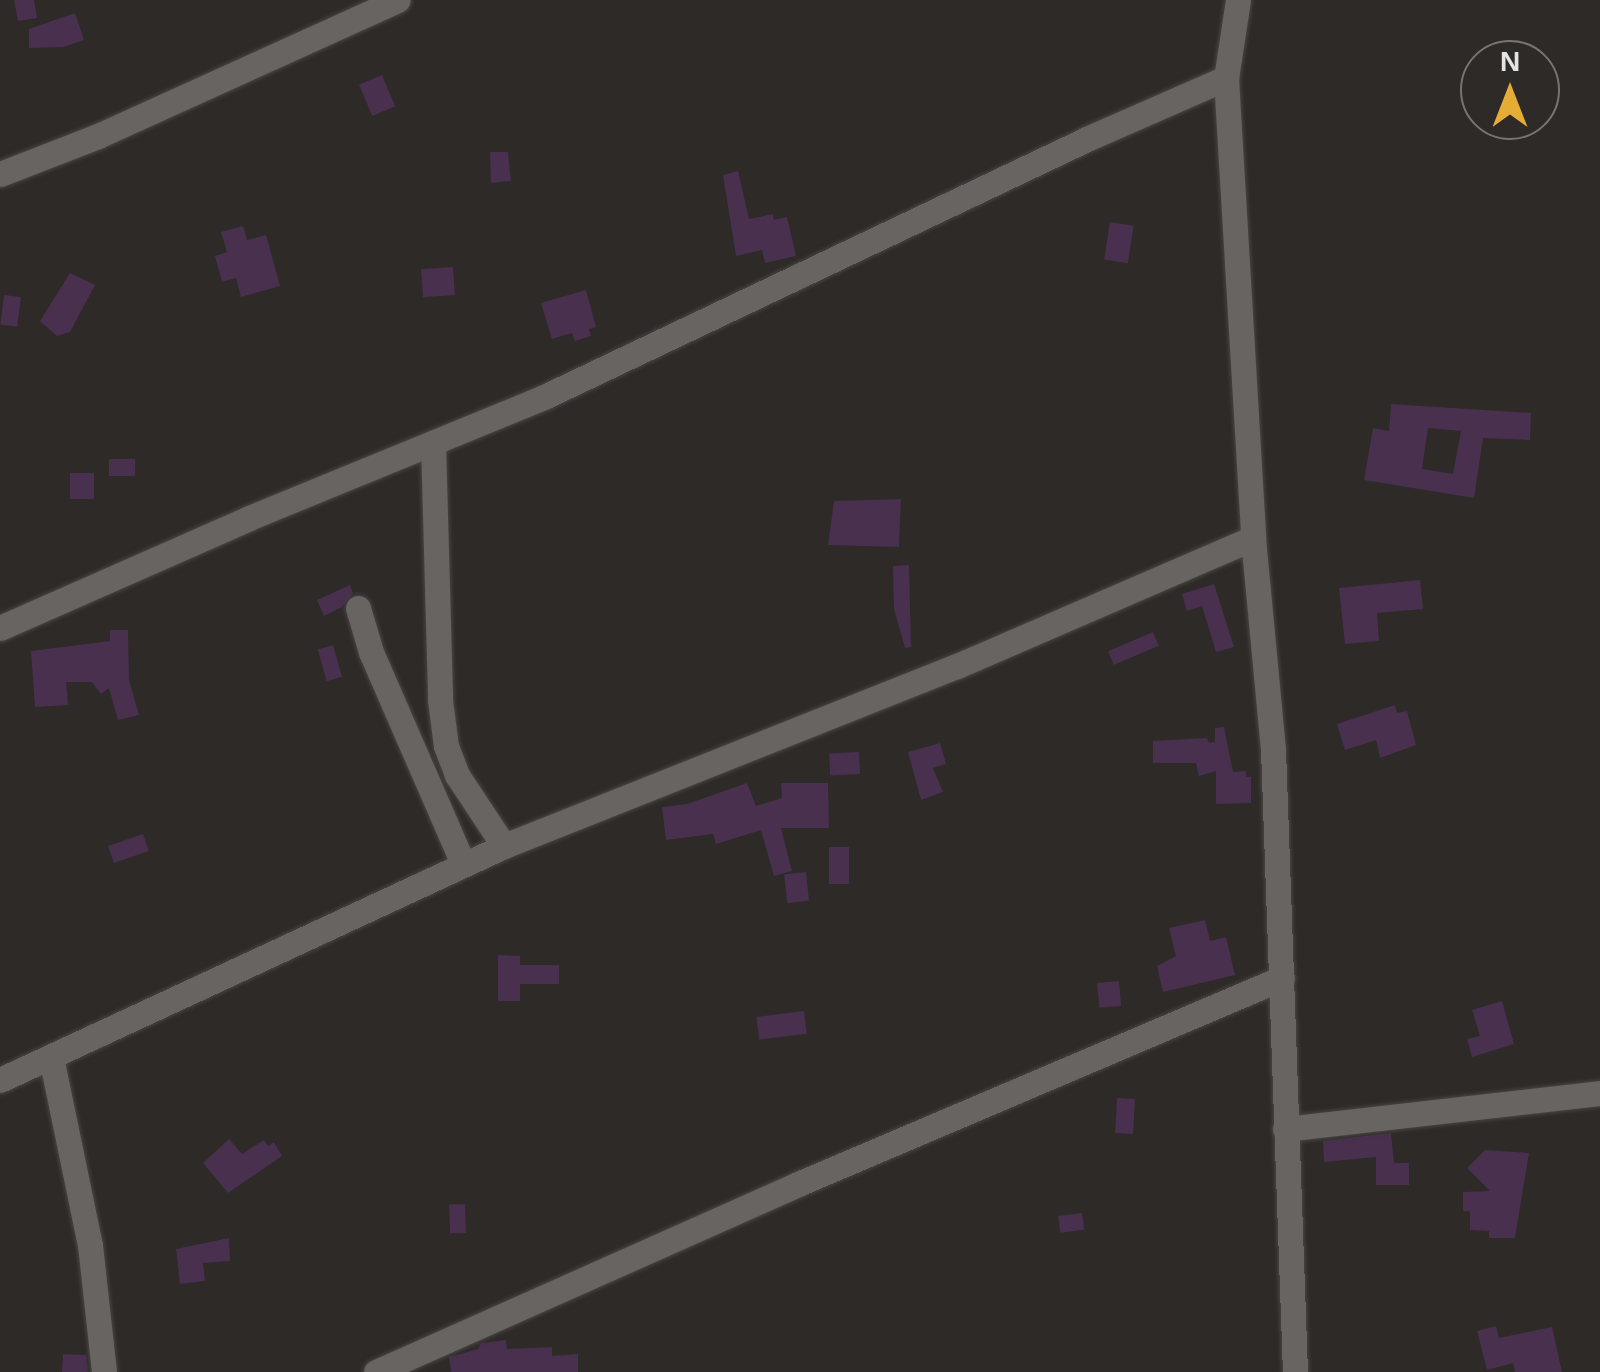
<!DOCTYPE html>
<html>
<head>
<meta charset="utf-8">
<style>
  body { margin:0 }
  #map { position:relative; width:1600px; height:1372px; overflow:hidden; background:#2d2a28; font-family:Helvetica,sans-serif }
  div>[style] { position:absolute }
  .building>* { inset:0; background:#48304e; transform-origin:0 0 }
  .roads { filter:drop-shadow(0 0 2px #474543) drop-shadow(0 0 2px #474543) }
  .minor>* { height:25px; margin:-12.5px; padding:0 12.5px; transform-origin:12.5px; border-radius:12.5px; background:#676461 }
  span { translate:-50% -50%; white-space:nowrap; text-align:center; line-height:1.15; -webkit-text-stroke:9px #2d2a28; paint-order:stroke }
  .north { position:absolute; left:1460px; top:40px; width:100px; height:100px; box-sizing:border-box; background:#2d2a28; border:2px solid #777473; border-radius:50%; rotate:0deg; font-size:28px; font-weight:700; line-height:40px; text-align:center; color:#e6e4e3 }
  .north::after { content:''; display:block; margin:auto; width:35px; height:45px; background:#e6ad36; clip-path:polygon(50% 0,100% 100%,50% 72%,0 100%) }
</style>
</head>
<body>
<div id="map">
  <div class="building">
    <div style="clip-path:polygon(14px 0,34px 0,37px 18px,18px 21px)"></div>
    <div style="clip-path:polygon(75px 13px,84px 40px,63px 47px,29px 48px,29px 29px)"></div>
    <div style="left:382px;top:75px;width:34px;height:25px;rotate:67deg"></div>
    <div style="clip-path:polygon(490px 152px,508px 152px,511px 181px,491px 183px)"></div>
    <div style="clip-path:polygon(738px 171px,749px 219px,773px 214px,774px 220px,787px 217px,796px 256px,765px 263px,762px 250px,736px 256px,723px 175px)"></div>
    <div style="left:1110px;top:222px;width:24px;height:38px;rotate:9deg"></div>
    <div style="clip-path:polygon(243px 226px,247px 240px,266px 235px,280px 286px,241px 297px,236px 278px,222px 282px,215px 256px,227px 252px,221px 232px)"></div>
    <div style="left:453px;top:267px;width:28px;height:32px;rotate:86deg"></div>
    <div style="clip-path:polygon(70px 273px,95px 285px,70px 332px,57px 336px,40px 321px)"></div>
    <div style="clip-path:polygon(586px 290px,596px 327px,589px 329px,591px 336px,575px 341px,572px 333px,552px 339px,541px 303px)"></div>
    <div style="left:4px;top:295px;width:17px;height:30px;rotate:7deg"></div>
    <div style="clip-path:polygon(evenodd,1391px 404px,1531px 413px,1530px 440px,1483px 438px,1474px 498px,1364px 480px,1373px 428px,1389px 431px,1391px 404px,1428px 428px,1461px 431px,1453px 474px,1422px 469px,1428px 428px)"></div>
    <div style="left:135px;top:459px;width:17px;height:26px;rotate:90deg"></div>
    <div style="left:70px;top:473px;width:24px;height:26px"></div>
    <div style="clip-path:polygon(901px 499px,899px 547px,828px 545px,834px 501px)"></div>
    <div style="clip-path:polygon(909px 565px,911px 647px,905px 648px,894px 609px,893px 566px)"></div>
    <div style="clip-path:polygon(1420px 580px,1423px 609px,1377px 613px,1379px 641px,1345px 644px,1339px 588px)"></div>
    <div style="clip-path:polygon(1214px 584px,1234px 647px,1216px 652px,1202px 606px,1187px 611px,1182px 594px)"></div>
    <div style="clip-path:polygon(350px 585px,353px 593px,342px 607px,324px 616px,317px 600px)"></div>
    <div style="clip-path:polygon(110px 630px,128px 630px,129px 680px,139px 715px,118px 720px,109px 688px,101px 694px,92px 682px,66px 682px,68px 705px,35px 707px,31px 651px,110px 641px)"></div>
    <div style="left:1153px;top:632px;width:15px;height:49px;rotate:67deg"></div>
    <div style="left:333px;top:645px;width:33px;height:16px;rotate:74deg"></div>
    <div style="clip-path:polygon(1395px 705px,1397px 713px,1407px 711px,1416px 745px,1380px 758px,1376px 740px,1345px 750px,1337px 724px)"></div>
    <div style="clip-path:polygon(1224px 727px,1233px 772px,1246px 771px,1246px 777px,1251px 777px,1251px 803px,1216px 804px,1216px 771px,1199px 776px,1196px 763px,1153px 763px,1153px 741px,1207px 738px,1209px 743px,1215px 742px,1215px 728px)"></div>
    <div style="clip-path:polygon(940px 743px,946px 764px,933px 768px,943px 792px,921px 800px,908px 752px)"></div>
    <div style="left:859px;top:752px;width:22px;height:30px;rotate:87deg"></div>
    <div style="clip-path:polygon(747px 783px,756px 806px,782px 798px,781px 783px,828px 783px,829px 828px,781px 828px,792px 871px,774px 876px,761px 830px,716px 844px,713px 834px,666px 840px,662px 807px,687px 804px)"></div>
    <div style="left:143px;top:834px;width:18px;height:37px;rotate:71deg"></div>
    <div style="left:829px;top:847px;width:20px;height:37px"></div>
    <div style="left:806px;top:872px;width:29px;height:22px;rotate:84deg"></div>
    <div style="clip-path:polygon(1205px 920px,1210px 941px,1226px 937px,1235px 975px,1163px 992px,1157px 966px,1176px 956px,1169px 928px)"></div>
    <div style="clip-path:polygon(498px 955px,520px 956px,520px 965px,559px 965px,559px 984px,520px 984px,520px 1001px,498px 1001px)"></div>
    <div style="left:1119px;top:981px;width:25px;height:22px;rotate:85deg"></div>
    <div style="clip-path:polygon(1502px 1001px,1514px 1044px,1472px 1057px,1467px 1039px,1480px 1036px,1472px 1010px)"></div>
    <div style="left:804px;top:1011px;width:23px;height:48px;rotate:83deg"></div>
    <div style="left:1117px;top:1098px;width:18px;height:35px;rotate:3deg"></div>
    <div style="clip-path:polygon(1391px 1133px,1394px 1163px,1409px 1163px,1409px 1185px,1376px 1185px,1376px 1157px,1324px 1162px,1323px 1141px)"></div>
    <div style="clip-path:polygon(229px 1139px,242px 1154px,264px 1140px,268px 1146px,274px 1142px,282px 1156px,228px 1193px,203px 1163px)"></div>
    <div style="clip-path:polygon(1485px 1150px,1529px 1153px,1515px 1238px,1489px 1238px,1489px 1231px,1470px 1230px,1470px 1211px,1463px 1211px,1463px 1192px,1490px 1191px,1467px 1168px)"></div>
    <div style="left:465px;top:1204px;width:29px;height:16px;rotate:88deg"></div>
    <div style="left:1082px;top:1213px;width:17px;height:24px;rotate:83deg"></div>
    <div style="clip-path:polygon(229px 1238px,230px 1261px,203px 1263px,205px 1281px,180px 1284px,176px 1249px)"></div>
    <div style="clip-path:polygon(1496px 1326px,1499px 1338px,1552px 1327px,1562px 1372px,1515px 1372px,1513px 1363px,1487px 1370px,1477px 1331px)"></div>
    <div style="clip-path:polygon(506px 1340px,507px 1349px,552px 1347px,552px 1356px,578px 1354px,578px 1372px,451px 1372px,449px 1357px,478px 1349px,481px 1343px)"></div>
    <div style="clip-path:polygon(63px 1354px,86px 1355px,88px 1372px,62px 1372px)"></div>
  </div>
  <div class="roads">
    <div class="minor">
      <div style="left:1238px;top:0;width:79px;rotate:98.7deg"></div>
      <div style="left:1226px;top:78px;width:461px;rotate:86.6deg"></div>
      <div style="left:1253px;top:538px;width:212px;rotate:84.6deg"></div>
      <div style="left:1273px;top:749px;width:623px;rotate:87.98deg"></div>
      <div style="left:0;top:174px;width:105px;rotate:-21.2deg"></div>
      <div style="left:98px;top:136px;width:329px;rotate:-24.4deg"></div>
      <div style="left:433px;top:443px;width:257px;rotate:88.4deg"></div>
      <div style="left:440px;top:700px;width:46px;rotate:82.6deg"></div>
      <div style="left:446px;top:746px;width:31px;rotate:69deg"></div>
      <div style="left:457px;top:775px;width:85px;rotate:56.5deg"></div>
      <div style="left:358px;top:608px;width:46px;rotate:73.5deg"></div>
      <div style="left:371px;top:652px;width:231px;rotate:66.5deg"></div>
      <div style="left:0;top:628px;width:272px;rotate:-23.8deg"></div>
      <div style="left:249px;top:518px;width:319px;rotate:-22.3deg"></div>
      <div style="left:544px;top:397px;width:603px;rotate:-25.42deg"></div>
      <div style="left:1089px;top:138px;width:150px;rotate:-23.7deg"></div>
      <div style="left:51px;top:1057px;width:192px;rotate:78.3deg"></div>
      <div style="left:90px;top:1245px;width:128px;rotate:83.7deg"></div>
      <div style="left:0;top:1080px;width:556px;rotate:-24.9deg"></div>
      <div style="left:504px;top:846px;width:487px;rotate:-21.7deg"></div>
      <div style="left:957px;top:666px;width:322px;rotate:-23.4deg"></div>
      <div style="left:1285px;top:1129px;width:317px;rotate:-6.5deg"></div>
      <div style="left:376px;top:1372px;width:462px;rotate:-24deg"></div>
      <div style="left:798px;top:1184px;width:526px;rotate:-23.06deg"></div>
    </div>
  </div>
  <div class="north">N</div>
</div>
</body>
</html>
